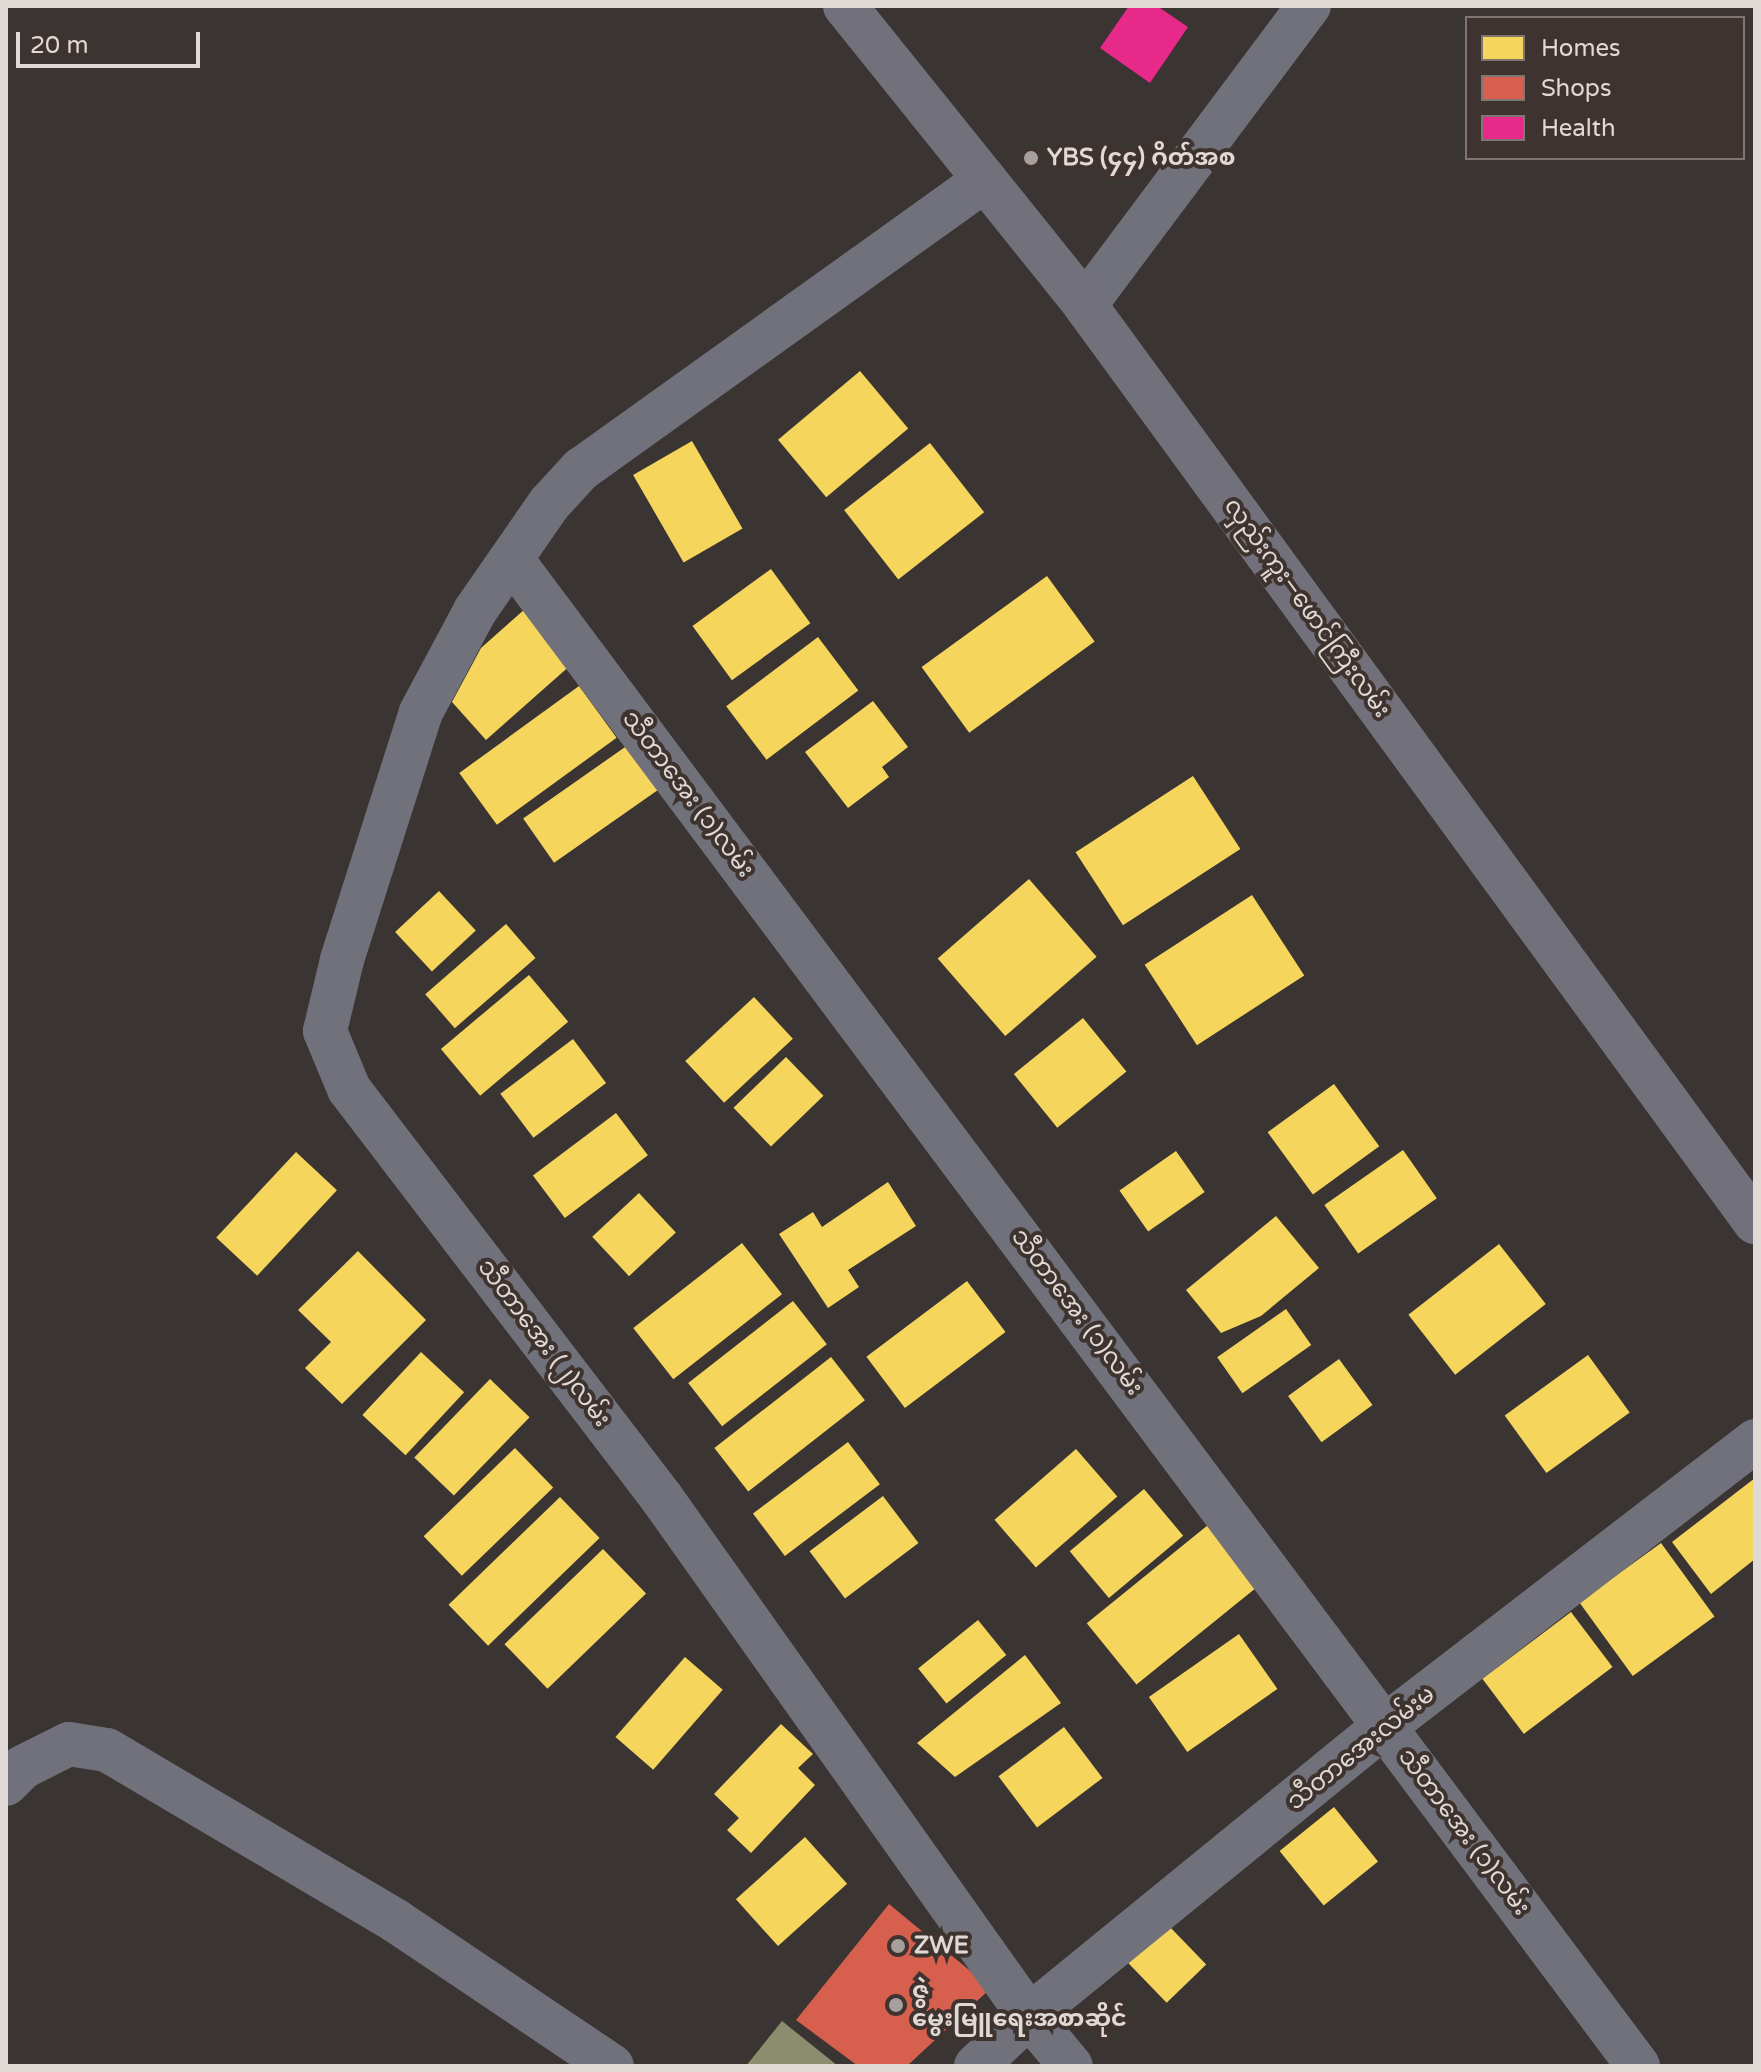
<!DOCTYPE html>
<html>
<head>
<meta charset="utf-8">
<style>
  body { margin:0 }
  #map { position:relative; width:1761px; height:2072px; overflow:hidden; background:#3a3432; font-family:"Varela Round","Noto Sans Myanmar",sans-serif }
  div>[style] { position:absolute }
  .homes>* { inset:0; background:#f6d55c; transform-origin:0 0 }
  .shops>* { inset:0; background:#d6604d }
  .health>* { inset:0; background:#e7298a }
  .industry>* { inset:0; background:#8c8c6e }
  .minor>* { height:44px; margin:-22px; padding:0 22px; transform-origin:22px; border-radius:22px; background:#71717b }
  .major>* { height:44px; margin:-22px; padding:0 22px; transform-origin:22px; border-radius:22px; background:#72717b }
  .dots>* { width:22px; height:22px; translate:-50% -50%; box-sizing:border-box; border:4px solid #3e332e; border-radius:50% }
  span { translate:-50% -50%; white-space:nowrap; text-align:center; line-height:1.15; -webkit-text-stroke:8px #3e332e; paint-order:stroke }
  .poi-label { font-size:24px; color:#e0d9d6; font-weight:700 }
  .left { translate:0 -50%; text-align:left }
  .street-label { font-size:24px; color:#e0d9d6 }
  .frame { position:absolute; inset:0; border:8px solid #e0d9d6; pointer-events:none }
  .legend { position:absolute; left:1465px; top:16px; width:280px; height:144px; box-sizing:border-box; background:#3e332e; border:2px solid #7f7571; margin:0; padding:10px 14px; list-style:none; font-size:24px; color:#e0d9d6 }
  .legend li { display:flex; align-items:center; gap:16px; height:40px }
  .legend b { width:40px; border:2px solid #7f7571 }
  .scale { position:absolute; left:16px; top:32px; width:184px; height:36px; box-sizing:border-box; border:4px solid #e0d9d6; border-top:0; padding-left:10px; font-size:24px; line-height:28px; white-space:nowrap; color:#e0d9d6; -webkit-text-stroke:6px #3e332e; paint-order:stroke }
</style>
</head>
<body>
<div id="map">
  <div class="homes">
    <div style="left:860px;top:371px;width:75px;height:107px;rotate:50deg"></div>
    <div style="left:692px;top:441px;width:101px;height:68px;rotate:60deg"></div>
    <div style="left:930px;top:443px;width:88px;height:109px;rotate:52deg"></div>
    <div style="left:771px;top:569px;width:67px;height:97px;rotate:54deg"></div>
    <div style="left:1047px;top:576px;width:81px;height:155px;rotate:54deg"></div>
    <div style="clip-path:polygon(525px 609px,573px 663px,486px 740px,452px 702px,481px 648px)"></div>
    <div style="left:818px;top:637px;width:67px;height:115px;rotate:53deg"></div>
    <div style="left:579px;top:686px;width:64px;height:148px;rotate:54deg"></div>
    <div style="clip-path:polygon(873px 701px,908px 747px,882px 767px,889px 777px,848px 808px,805px 752px)"></div>
    <div style="left:628px;top:745px;width:54px;height:128px;rotate:55deg"></div>
    <div style="left:1193px;top:776px;width:87px;height:140px;rotate:57deg"></div>
    <div style="left:1029px;top:879px;width:103px;height:121px;rotate:49deg"></div>
    <div style="left:439px;top:891px;width:54px;height:60px;rotate:47deg"></div>
    <div style="left:1252px;top:895px;width:96px;height:128px;rotate:57deg"></div>
    <div style="left:506px;top:924px;width:45px;height:107px;rotate:49deg"></div>
    <div style="left:529px;top:975px;width:61px;height:115px;rotate:50deg"></div>
    <div style="left:754px;top:997px;width:57px;height:94px;rotate:47deg"></div>
    <div style="left:1083px;top:1018px;width:69px;height:89px;rotate:51deg"></div>
    <div style="left:573px;top:1039px;width:55px;height:91px;rotate:53deg"></div>
    <div style="left:786px;top:1057px;width:54px;height:73px;rotate:46deg"></div>
    <div style="left:1334px;top:1084px;width:77px;height:82px;rotate:54deg"></div>
    <div style="left:616px;top:1113px;width:53px;height:104px;rotate:53deg"></div>
    <div style="left:1403px;top:1150px;width:59px;height:96px;rotate:55deg"></div>
    <div style="left:1176px;top:1151px;width:50px;height:69px;rotate:55deg"></div>
    <div style="left:296px;top:1152px;width:56px;height:117px;rotate:43deg"></div>
    <div style="clip-path:polygon(888px 1182px,916px 1226px,848px 1270px,859px 1287px,828px 1308px,779px 1234px,813px 1212px,822px 1227px)"></div>
    <div style="left:639px;top:1193px;width:54px;height:64px;rotate:47deg"></div>
    <div style="clip-path:polygon(1276px 1216px,1319px 1268px,1261px 1316px,1221px 1333px,1186px 1290px)"></div>
    <div style="left:742px;top:1243px;width:65px;height:138px;rotate:52deg"></div>
    <div style="left:1499px;top:1244px;width:76px;height:115px;rotate:52deg"></div>
    <div style="clip-path:polygon(358px 1251px,426px 1320px,342px 1404px,305px 1368px,331px 1342px,298px 1310px)"></div>
    <div style="left:967px;top:1281px;width:64px;height:126px;rotate:53deg"></div>
    <div style="left:793px;top:1301px;width:55px;height:133px;rotate:52deg"></div>
    <div style="left:1286px;top:1309px;width:44px;height:84px;rotate:55deg"></div>
    <div style="left:421px;top:1352px;width:59px;height:86px;rotate:43deg"></div>
    <div style="left:1588px;top:1355px;width:71px;height:103px;rotate:54deg"></div>
    <div style="left:831px;top:1357px;width:55px;height:148px;rotate:52deg"></div>
    <div style="left:1339px;top:1359px;width:57px;height:63px;rotate:54deg"></div>
    <div style="left:490px;top:1379px;width:55px;height:109px;rotate:44deg"></div>
    <div style="left:848px;top:1442px;width:53px;height:119px;rotate:53deg"></div>
    <div style="left:515px;top:1448px;width:55px;height:127px;rotate:46deg"></div>
    <div style="left:1076px;top:1449px;width:63px;height:108px;rotate:49deg"></div>
    <div style="clip-path:polygon(1755px 1478px,1755px 1559px,1711px 1594px,1672px 1542px)"></div>
    <div style="left:1144px;top:1489px;width:61px;height:97px;rotate:50deg"></div>
    <div style="left:883px;top:1496px;width:59px;height:92px;rotate:53deg"></div>
    <div style="left:560px;top:1497px;width:57px;height:155px;rotate:46deg"></div>
    <div style="left:1208px;top:1525px;width:79px;height:156px;rotate:51deg"></div>
    <div style="left:1661px;top:1543px;width:91px;height:101px;rotate:54deg"></div>
    <div style="left:603px;top:1549px;width:62px;height:137px;rotate:46deg"></div>
    <div style="left:1571px;top:1612px;width:69px;height:111px;rotate:53deg"></div>
    <div style="left:978px;top:1620px;width:45px;height:77px;rotate:51deg"></div>
    <div style="left:1239px;top:1634px;width:67px;height:110px;rotate:55deg"></div>
    <div style="clip-path:polygon(1025px 1655px,1061px 1703px,955px 1777px,917px 1743px)"></div>
    <div style="left:685px;top:1657px;width:50px;height:106px;rotate:41deg"></div>
    <div style="clip-path:polygon(781px 1724px,813px 1754px,798px 1768px,815px 1785px,751px 1853px,727px 1830px,739px 1818px,714px 1794px)"></div>
    <div style="left:1064px;top:1727px;width:64px;height:82px;rotate:53deg"></div>
    <div style="left:1334px;top:1807px;width:70px;height:70px;rotate:51deg"></div>
    <div style="left:805px;top:1837px;width:63px;height:93px;rotate:48deg"></div>
    <div style="left:1168px;top:1925px;width:55px;height:55px;rotate:46deg"></div>
  </div>
  <div class="shops">
    <div style="clip-path:polygon(889px 1904px,991px 1988px,907px 2066px,858px 2066px,796px 2020px)"></div>
  </div>
  <div class="health">
    <div style="clip-path:polygon(1129px 6px,1157px 6px,1188px 27px,1150px 83px,1100px 48px)"></div>
  </div>
  <div class="industry">
    <div style="clip-path:polygon(782px 2021px,838px 2066px,746px 2066px)"></div>
  </div>
  <div class="minor">
    <div style="left:985px;top:180px;width:497px;rotate:144.4deg"></div>
    <div style="left:581px;top:469px;width:47px;rotate:132.4deg"></div>
    <div style="left:549px;top:504px;width:130px;rotate:124.7deg"></div>
    <div style="left:475px;top:611px;width:115px;rotate:118.1deg"></div>
    <div style="left:421px;top:712px;width:260px;rotate:107.7deg"></div>
    <div style="left:342px;top:960px;width:73px;rotate:103.5deg"></div>
    <div style="left:325px;top:1031px;width:63px;rotate:67.5deg"></div>
    <div style="left:349px;top:1089px;width:514px;rotate:52.59deg"></div>
    <div style="left:661px;top:1497px;width:636px;rotate:54.66deg"></div>
    <div style="left:1029px;top:2016px;width:65px;rotate:50deg"></div>
    <div style="left:1085px;top:305px;width:374px;rotate:-53.2deg"></div>
    <div style="left:513px;top:561px;width:1879px;rotate:53.22deg"></div>
    <div style="left:6px;top:1784px;width:24px;rotate:-45deg"></div>
    <div style="left:23px;top:1767px;width:51px;rotate:-26.6deg"></div>
    <div style="left:69px;top:1744px;width:38px;rotate:9deg"></div>
    <div style="left:107px;top:1750px;width:336px;rotate:30.6deg"></div>
    <div style="left:396px;top:1921px;width:260px;rotate:33.9deg"></div>
    <div style="left:976px;top:2066px;width:73px;rotate:-43.3deg"></div>
    <div style="left:1029px;top:2016px;width:459px;rotate:-39.2deg"></div>
    <div style="left:1385px;top:1726px;width:467px;rotate:-37.6deg"></div>
  </div>
  <div class="major">
    <div style="left:845px;top:6px;width:383px;rotate:51.2deg"></div>
    <div style="left:1085px;top:305px;width:1136px;rotate:53.85deg"></div>
  </div>
  <div class="dots">
    <div style="left:1031px;top:158px;background:#a69f9d"></div>
    <div style="left:898px;top:1946px;background:#a69f9d"></div>
    <div style="left:896px;top:2005px;background:#a69f9d"></div>
  </div>
  <div class="poi-label">
    <span class="left" style="left:1047px;top:158px">YBS (၄၄) ဂိတ်အစ</span>
    <span class="left" style="left:914px;top:1946px">ZWE</span>
    <span class="left" style="left:912px;top:2005px">ဇွဲ<br>မွေးမြူရေးအစာဆိုင်</span>
  </div>
  <div class="street-label">
    <span style="left:1307px;top:608px;rotate:54deg">လှည်းကူး−ဖောင်ကြီးလမ်း</span>
    <span style="left:688px;top:794px;rotate:53deg">သီတာအေး (၁)လမ်း</span>
    <span style="left:1077px;top:1312px;rotate:53deg">သီတာအေး (၁)လမ်း</span>
    <span style="left:544px;top:1343px;rotate:53deg">သီတာအေး (၂)လမ်း</span>
    <span style="left:1361px;top:1748px;rotate:-39deg">သီတာအေးလမ်းမ</span>
    <span style="left:1464px;top:1832px;rotate:53deg">သီတာအေး (၁)လမ်း</span>
  </div>
  <div class="frame"></div>
  <ul class="legend">
  <li><b style="height:22px;background:#f6d55c"></b>Homes</li>
  <li><b style="height:22px;background:#d6604d"></b>Shops</li>
  <li><b style="height:22px;background:#e7298a"></b>Health</li>
  </ul>
  <div class="scale">20 m</div>
</div>
</body>
</html>
